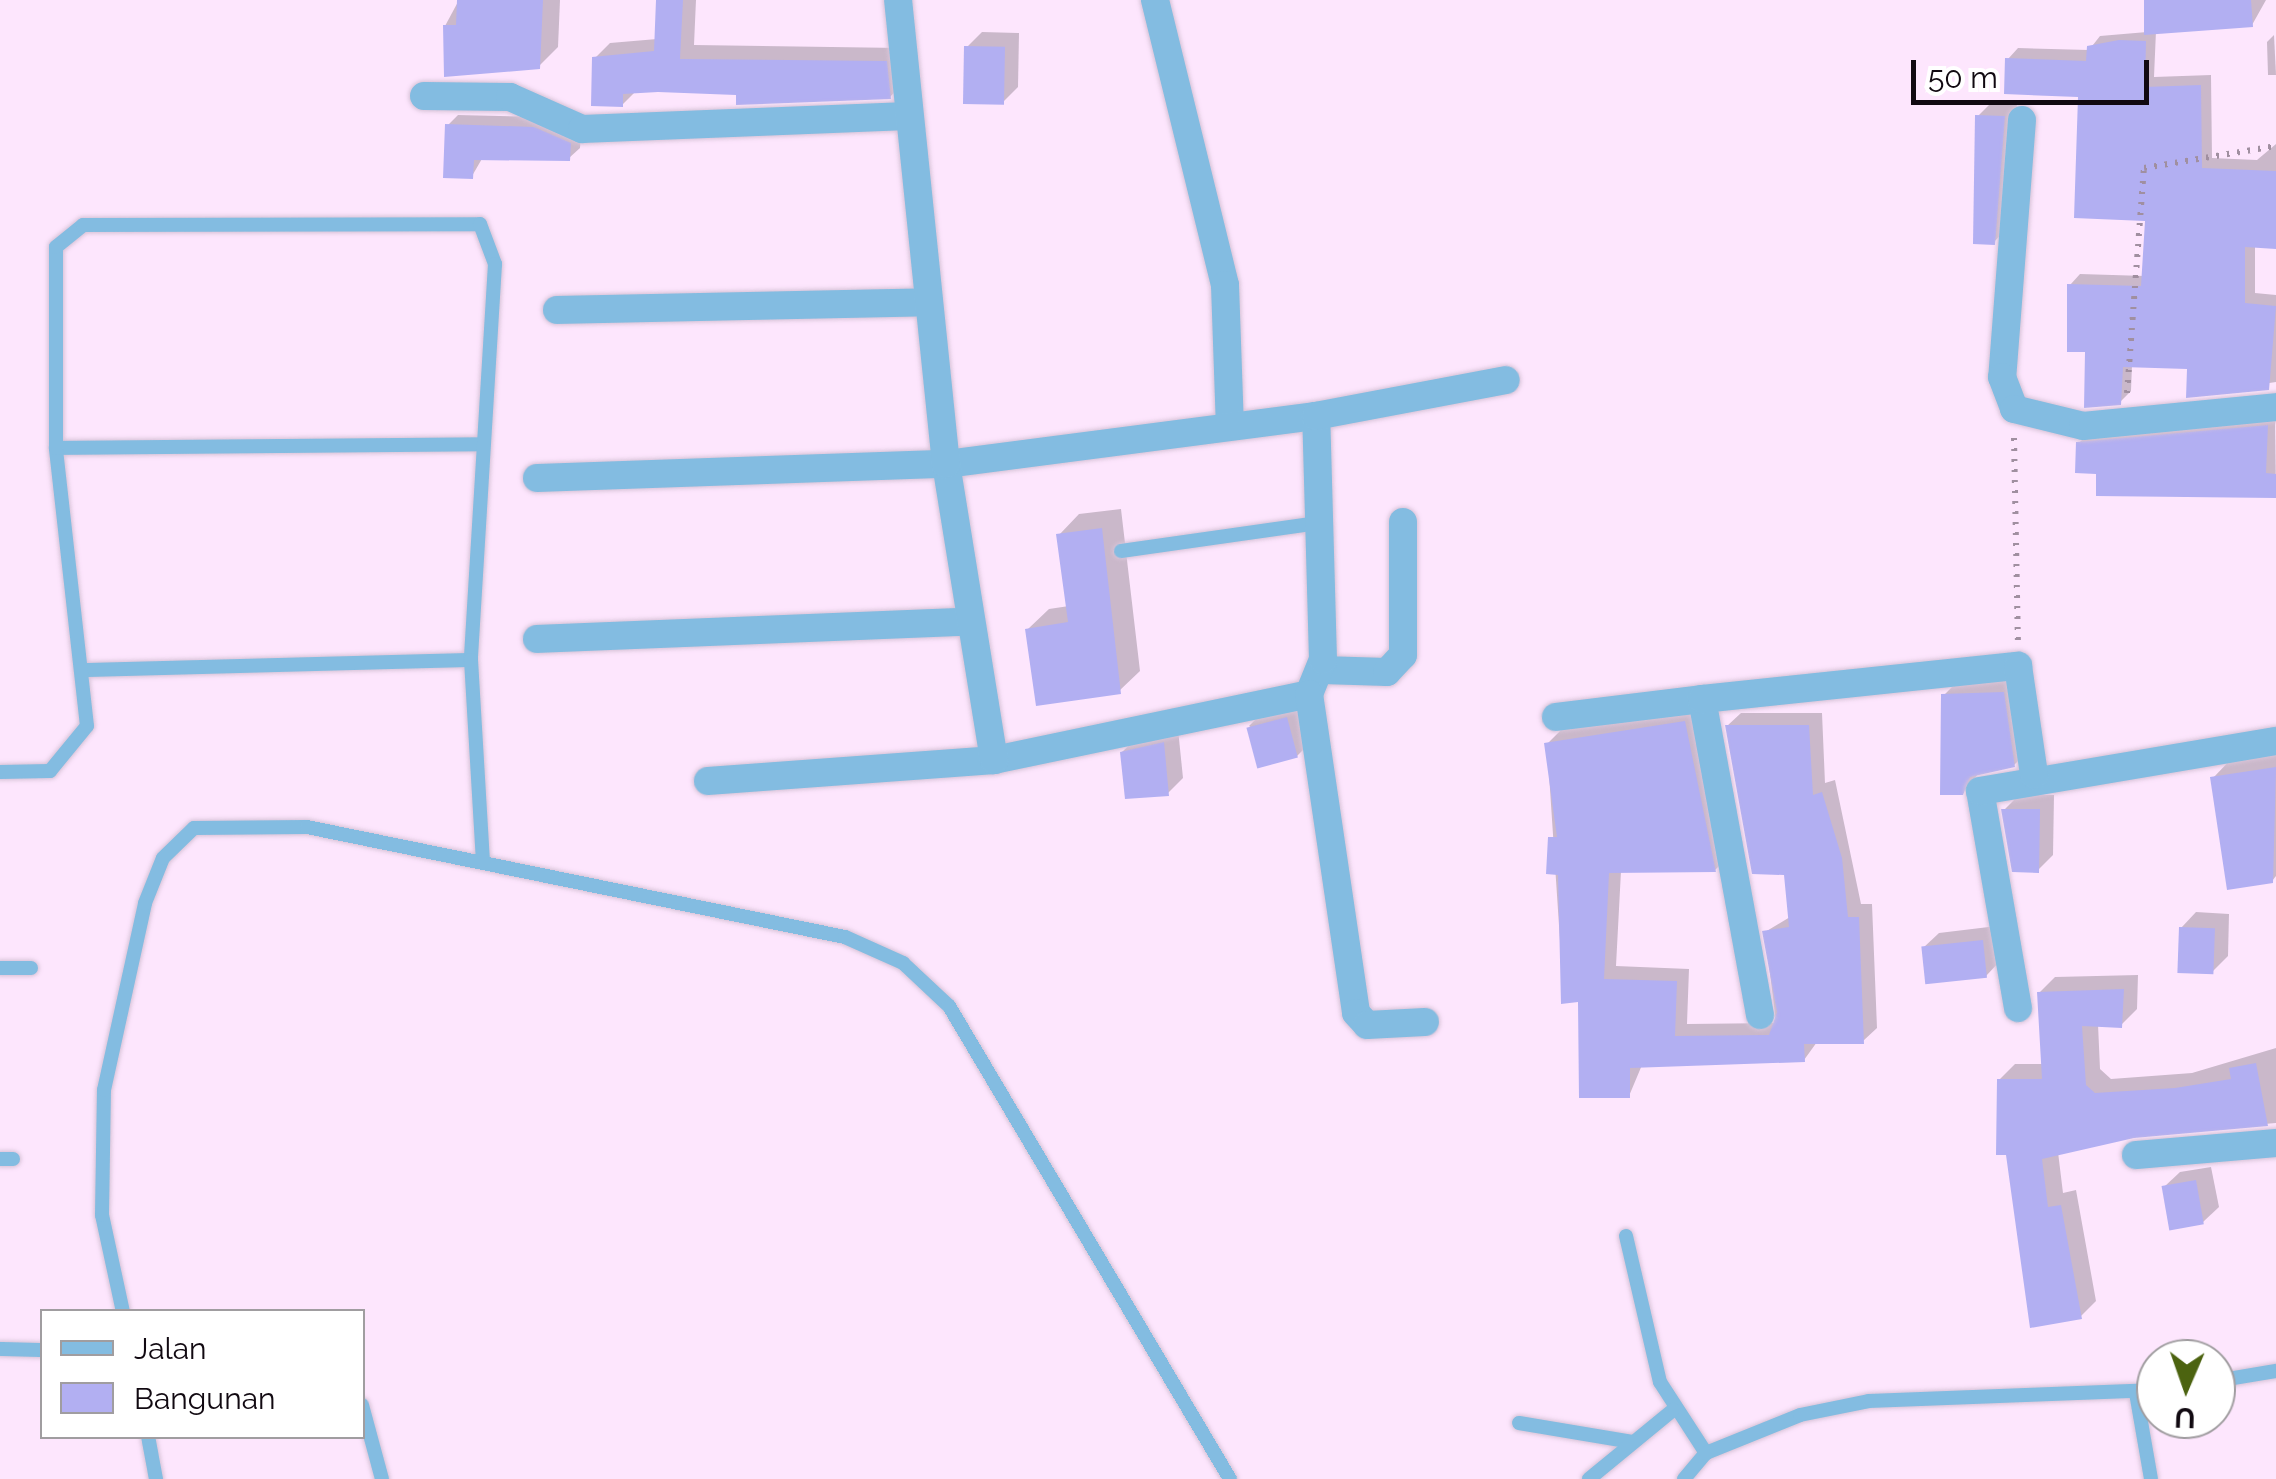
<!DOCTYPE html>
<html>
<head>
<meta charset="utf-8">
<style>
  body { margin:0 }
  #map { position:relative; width:2276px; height:1479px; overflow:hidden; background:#fde6fd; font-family:Raleway,sans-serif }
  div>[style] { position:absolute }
  .shadow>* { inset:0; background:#0003 }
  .building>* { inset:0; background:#b2aff2; transform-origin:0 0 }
  .path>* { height:6px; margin-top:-3px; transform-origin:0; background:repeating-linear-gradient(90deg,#a08fa0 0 2.5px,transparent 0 10.5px) }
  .roads { filter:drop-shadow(0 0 2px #d7c3d7) drop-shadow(0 0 2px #d7c3d7) }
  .lane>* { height:14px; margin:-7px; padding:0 7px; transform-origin:7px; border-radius:7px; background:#83bce1 }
  .street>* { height:28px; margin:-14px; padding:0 14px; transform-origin:14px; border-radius:14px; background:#83bce1 }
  span { translate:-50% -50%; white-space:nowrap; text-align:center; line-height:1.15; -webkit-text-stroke:10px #fff; paint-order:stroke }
  .legend { position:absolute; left:40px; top:1309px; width:325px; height:130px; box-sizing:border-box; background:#fff; border:2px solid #a09da0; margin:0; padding:12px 18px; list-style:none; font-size:30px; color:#110911 }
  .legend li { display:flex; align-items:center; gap:20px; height:50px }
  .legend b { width:50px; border:2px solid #a09da0 }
  .north { position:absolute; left:2136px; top:1339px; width:100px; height:100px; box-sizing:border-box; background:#fff; border:2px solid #a09da0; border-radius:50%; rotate:182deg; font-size:28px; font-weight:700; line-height:40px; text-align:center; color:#110911 }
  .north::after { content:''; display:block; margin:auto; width:35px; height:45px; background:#4c6310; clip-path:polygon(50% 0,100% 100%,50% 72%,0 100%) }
  .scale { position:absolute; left:1911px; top:60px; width:238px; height:45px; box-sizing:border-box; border:5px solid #110911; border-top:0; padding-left:12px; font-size:30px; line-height:35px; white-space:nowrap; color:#110911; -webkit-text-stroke:8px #fff; paint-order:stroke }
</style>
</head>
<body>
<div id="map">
  <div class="shadow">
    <div style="clip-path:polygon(459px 0,560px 0,558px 47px,539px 66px,445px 26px)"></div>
    <div style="clip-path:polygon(659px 0,696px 0,694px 45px,901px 48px,904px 82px,890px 97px,636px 91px,622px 105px,595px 58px,610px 43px,657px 39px)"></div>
    <div style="clip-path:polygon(2146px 0,2266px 0,2252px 25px,2156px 31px,2154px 77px,2211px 75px,2212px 158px,2257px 160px,2276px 144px,2276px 246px,2255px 245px,2255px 293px,2276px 295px,2276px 382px,2189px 395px,2190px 367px,2132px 365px,2131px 391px,2120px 402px,2087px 350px,2070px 285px,2080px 274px,2145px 276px,2148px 218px,2081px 94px,2008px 59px,2018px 48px,2089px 50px,2100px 36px,2147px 32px)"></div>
    <div style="clip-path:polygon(982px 32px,1019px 33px,1018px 87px,1003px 102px,967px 47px)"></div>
    <div style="clip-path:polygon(2274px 35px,2276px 75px,2268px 75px,2267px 42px)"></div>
    <div style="clip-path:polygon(1991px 103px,2017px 104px,2007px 228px,1994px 242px,1978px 116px)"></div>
    <div style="clip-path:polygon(458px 115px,546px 117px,581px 133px,580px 148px,569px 158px,483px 157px,472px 176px,448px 125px)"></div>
    <div style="clip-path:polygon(2275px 418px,2276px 496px,2099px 471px,2079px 443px,2087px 435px)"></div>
    <div style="clip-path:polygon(1121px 509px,1140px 671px,1119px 691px,1028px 629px,1049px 609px,1069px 606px,1059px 535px,1079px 514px)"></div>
    <div style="clip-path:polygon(2018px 680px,2028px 751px,2014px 765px,1979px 773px,1962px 793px,1944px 695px,1958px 681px)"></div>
    <div style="clip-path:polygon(1302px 703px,1312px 741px,1297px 756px,1249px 726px,1264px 711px)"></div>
    <div style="clip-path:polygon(1698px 709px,1728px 857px,1715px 870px,1621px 871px,1616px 966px,1689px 969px,1687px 1024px,1776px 1023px,1765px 932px,1790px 917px,1786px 872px,1727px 726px,1741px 713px,1822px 713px,1825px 783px,1835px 780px,1861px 904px,1872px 904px,1877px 1028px,1863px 1041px,1817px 1042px,1804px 1060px,1642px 1065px,1629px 1096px,1580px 999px,1564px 1001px,1547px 744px,1561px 730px)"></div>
    <div style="clip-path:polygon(1178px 729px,1183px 778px,1168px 793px,1122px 752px,1138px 737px)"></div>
    <div style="clip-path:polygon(2276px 752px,2276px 876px,2272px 881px,2213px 778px,2233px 757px)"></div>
    <div style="clip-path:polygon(2019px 795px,2054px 795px,2053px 855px,2038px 870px,2004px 810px)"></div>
    <div style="clip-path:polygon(2196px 912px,2229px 914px,2228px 956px,2212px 972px,2181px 928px)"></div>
    <div style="clip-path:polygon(1997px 926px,2001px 960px,1986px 976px,1923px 948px,1939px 933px)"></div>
    <div style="clip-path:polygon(2138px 975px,2137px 1009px,2121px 1025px,2098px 1024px,2100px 1069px,2111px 1079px,2192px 1073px,2276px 1048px,2276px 1123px,2134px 1135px,2058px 1152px,2063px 1193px,2076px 1190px,2096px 1301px,2080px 1317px,1999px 1080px,2015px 1064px,2044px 1064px,2039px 993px,2055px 977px)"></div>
    <div style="clip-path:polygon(2211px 1167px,2219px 1207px,2203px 1222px,2164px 1187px,2180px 1172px)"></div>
  </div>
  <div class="building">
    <div style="clip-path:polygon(457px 0,543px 0,540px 69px,444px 77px,443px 25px,456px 25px)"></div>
    <div style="clip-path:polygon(656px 0,683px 0,680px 59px,887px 61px,891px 99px,736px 105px,736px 95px,658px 92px,623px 94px,623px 107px,591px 106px,592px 57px,654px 51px)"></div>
    <div style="clip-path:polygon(2144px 0,2251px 0,2253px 27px,2144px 35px)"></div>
    <div style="clip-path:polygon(2119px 40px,2146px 41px,2145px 87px,2201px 85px,2202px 168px,2276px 171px,2276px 249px,2245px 247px,2245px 303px,2276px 306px,2269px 390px,2186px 398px,2187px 369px,2123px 367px,2121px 405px,2084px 408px,2085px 352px,2067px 352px,2067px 284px,2141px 286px,2145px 221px,2074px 218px,2078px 97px,2004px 94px,2005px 58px,2086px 61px,2087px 46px)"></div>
    <div style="left:964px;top:46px;width:41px;height:58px;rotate:1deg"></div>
    <div style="clip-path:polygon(1975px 115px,2005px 116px,1995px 245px,1973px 244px)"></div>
    <div style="clip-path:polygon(445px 124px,534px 127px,571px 143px,570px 161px,474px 160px,473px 179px,443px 178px)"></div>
    <div style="clip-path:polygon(2268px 425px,2266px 473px,2276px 474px,2276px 498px,2096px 496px,2096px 474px,2075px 473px,2076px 442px)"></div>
    <div style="clip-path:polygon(1102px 528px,1121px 694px,1036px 706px,1025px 629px,1068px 622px,1056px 534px)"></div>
    <div style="clip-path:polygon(2004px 692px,2015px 767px,1970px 777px,1963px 795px,1940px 795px,1941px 694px)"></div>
    <div style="left:1287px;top:717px;width:42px;height:42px;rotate:75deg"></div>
    <div style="clip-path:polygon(1685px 721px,1716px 872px,1609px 873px,1604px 979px,1677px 981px,1675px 1036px,1769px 1035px,1777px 1012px,1762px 931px,1789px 927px,1784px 875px,1752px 874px,1725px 725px,1809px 725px,1813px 795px,1822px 792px,1842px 858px,1848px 917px,1859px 917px,1864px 1044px,1804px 1044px,1805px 1062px,1630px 1068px,1630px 1098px,1579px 1098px,1578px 1002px,1561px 1004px,1558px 875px,1546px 874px,1548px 837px,1557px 837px,1544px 743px)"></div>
    <div style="clip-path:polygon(1164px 742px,1169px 796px,1125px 799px,1120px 752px)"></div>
    <div style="clip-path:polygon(2276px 767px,2273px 883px,2227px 890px,2210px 777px)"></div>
    <div style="clip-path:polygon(2001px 809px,2040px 809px,2039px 873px,2012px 872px)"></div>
    <div style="left:2179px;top:927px;width:36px;height:46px;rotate:2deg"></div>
    <div style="left:1983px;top:940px;width:38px;height:62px;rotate:84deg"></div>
    <div style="clip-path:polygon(2124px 989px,2122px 1028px,2082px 1026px,2086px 1085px,2095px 1093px,2175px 1088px,2231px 1079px,2229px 1068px,2256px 1063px,2268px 1126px,2134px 1138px,2042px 1159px,2048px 1207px,2061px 1205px,2082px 1319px,2030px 1328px,2006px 1155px,1996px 1155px,1997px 1079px,2042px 1079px,2037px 992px)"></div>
    <div style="left:2196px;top:1180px;width:45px;height:35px;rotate:80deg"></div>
  </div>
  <div class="path">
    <div style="left:2127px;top:393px;width:226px;rotate:-85.7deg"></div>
    <div style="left:2144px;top:168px;width:134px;rotate:-9.5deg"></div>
    <div style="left:2014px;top:438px;width:202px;rotate:88.9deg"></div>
  </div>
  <div class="roads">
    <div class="lane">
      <div style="left:56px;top:448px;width:422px;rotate:-0.5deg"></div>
      <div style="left:1121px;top:551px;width:199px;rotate:-8.1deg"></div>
      <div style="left:85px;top:670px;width:386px;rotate:-1.5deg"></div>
      <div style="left:0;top:772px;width:50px;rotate:-1.1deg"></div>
      <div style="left:50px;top:771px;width:58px;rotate:-50.6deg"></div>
      <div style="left:87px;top:726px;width:280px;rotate:-96.4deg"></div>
      <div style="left:56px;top:448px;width:201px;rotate:-90deg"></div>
      <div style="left:56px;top:247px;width:35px;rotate:-39deg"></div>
      <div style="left:83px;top:225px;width:397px;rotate:-0.1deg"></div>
      <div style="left:480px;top:224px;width:43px;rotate:69.4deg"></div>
      <div style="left:495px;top:264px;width:397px;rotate:93.5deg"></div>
      <div style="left:471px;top:660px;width:203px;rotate:86.6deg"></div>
      <div style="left:0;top:968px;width:31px"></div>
      <div style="left:0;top:1159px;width:13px"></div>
      <div style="left:1626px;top:1236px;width:150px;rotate:76.9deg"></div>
      <div style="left:1660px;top:1382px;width:85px;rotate:57.1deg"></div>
      <div style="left:123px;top:1312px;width:99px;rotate:-102.2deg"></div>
      <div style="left:102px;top:1215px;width:125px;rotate:-89.1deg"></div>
      <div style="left:104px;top:1090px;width:191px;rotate:-77.6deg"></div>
      <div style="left:145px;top:903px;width:48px;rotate:-68.2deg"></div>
      <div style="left:163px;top:858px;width:43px;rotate:-44.1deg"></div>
      <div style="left:194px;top:828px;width:113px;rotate:-0.5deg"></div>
      <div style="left:307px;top:827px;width:549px;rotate:11.56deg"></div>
      <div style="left:845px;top:937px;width:64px;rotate:24.1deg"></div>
      <div style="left:903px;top:963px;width:63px;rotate:43.1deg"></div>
      <div style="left:949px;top:1006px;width:550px;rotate:59.29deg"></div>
      <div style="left:0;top:1349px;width:42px;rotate:1.4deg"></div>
      <div style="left:2216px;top:1381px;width:61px;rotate:-9.5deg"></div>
      <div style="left:2136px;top:1393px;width:87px;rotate:80.1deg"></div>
      <div style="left:362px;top:1405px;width:77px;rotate:74.9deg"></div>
      <div style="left:1519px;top:1423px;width:115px;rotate:9.5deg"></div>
      <div style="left:148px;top:1436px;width:44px;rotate:79.5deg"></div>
      <div style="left:1589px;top:1479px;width:109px;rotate:-39.4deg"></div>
      <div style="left:1684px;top:1479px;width:34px;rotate:-50deg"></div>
      <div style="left:1706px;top:1453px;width:101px;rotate:-22deg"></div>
      <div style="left:1800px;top:1415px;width:70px;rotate:-11.5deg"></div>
      <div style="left:1869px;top:1401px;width:287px;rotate:-2.2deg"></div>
    </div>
    <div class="street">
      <div style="left:1155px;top:0;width:293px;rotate:76.2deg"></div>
      <div style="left:1225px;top:285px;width:141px;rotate:88deg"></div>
      <div style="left:424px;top:96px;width:86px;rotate:0.7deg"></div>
      <div style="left:510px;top:97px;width:79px;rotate:24deg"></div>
      <div style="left:582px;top:129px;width:326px;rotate:-2.3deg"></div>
      <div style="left:2022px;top:120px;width:258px;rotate:94.4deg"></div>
      <div style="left:2002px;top:377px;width:34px;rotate:69deg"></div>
      <div style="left:2014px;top:409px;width:71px;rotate:13.8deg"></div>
      <div style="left:2083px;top:426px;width:194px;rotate:-5.6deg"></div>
      <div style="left:557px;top:310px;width:370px;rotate:-1.2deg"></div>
      <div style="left:537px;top:478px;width:409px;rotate:-2deg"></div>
      <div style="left:946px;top:464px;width:373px;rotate:-7.4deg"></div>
      <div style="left:537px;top:639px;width:432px;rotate:-2.3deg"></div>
      <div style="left:1322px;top:670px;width:65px;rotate:1.8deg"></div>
      <div style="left:1387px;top:672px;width:23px;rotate:-47deg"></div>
      <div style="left:1403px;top:655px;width:133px;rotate:-90deg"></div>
      <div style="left:1309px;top:694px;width:37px;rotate:-68deg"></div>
      <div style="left:1323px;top:660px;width:244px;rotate:-91.6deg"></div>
      <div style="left:1316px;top:416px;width:193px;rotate:-10.7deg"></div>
      <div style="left:1556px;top:717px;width:147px;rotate:-7deg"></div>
      <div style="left:994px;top:760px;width:322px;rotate:-11.8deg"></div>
      <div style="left:1309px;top:694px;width:322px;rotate:81.6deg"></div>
      <div style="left:1356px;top:1013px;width:16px;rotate:47deg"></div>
      <div style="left:1367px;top:1025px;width:58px;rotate:-3deg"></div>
      <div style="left:708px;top:781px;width:287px;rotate:-4.2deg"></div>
      <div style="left:994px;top:760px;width:300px;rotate:-99.2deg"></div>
      <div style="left:946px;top:464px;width:466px;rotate:-95.9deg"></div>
      <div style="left:2018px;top:1008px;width:220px;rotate:-99.9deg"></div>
      <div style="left:1980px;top:791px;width:300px;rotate:-9.6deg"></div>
      <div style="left:1760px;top:1015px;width:321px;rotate:-100.4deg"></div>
      <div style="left:1702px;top:699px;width:318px;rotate:-6deg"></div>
      <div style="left:2018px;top:666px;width:110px;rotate:81.6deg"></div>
      <div style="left:2136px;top:1155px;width:141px;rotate:-4.9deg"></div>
    </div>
  </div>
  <ul class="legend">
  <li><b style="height:12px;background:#83bce1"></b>Jalan</li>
  <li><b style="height:28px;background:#b2aff2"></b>Bangunan</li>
  </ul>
  <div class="north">U</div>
  <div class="scale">50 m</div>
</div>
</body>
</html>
